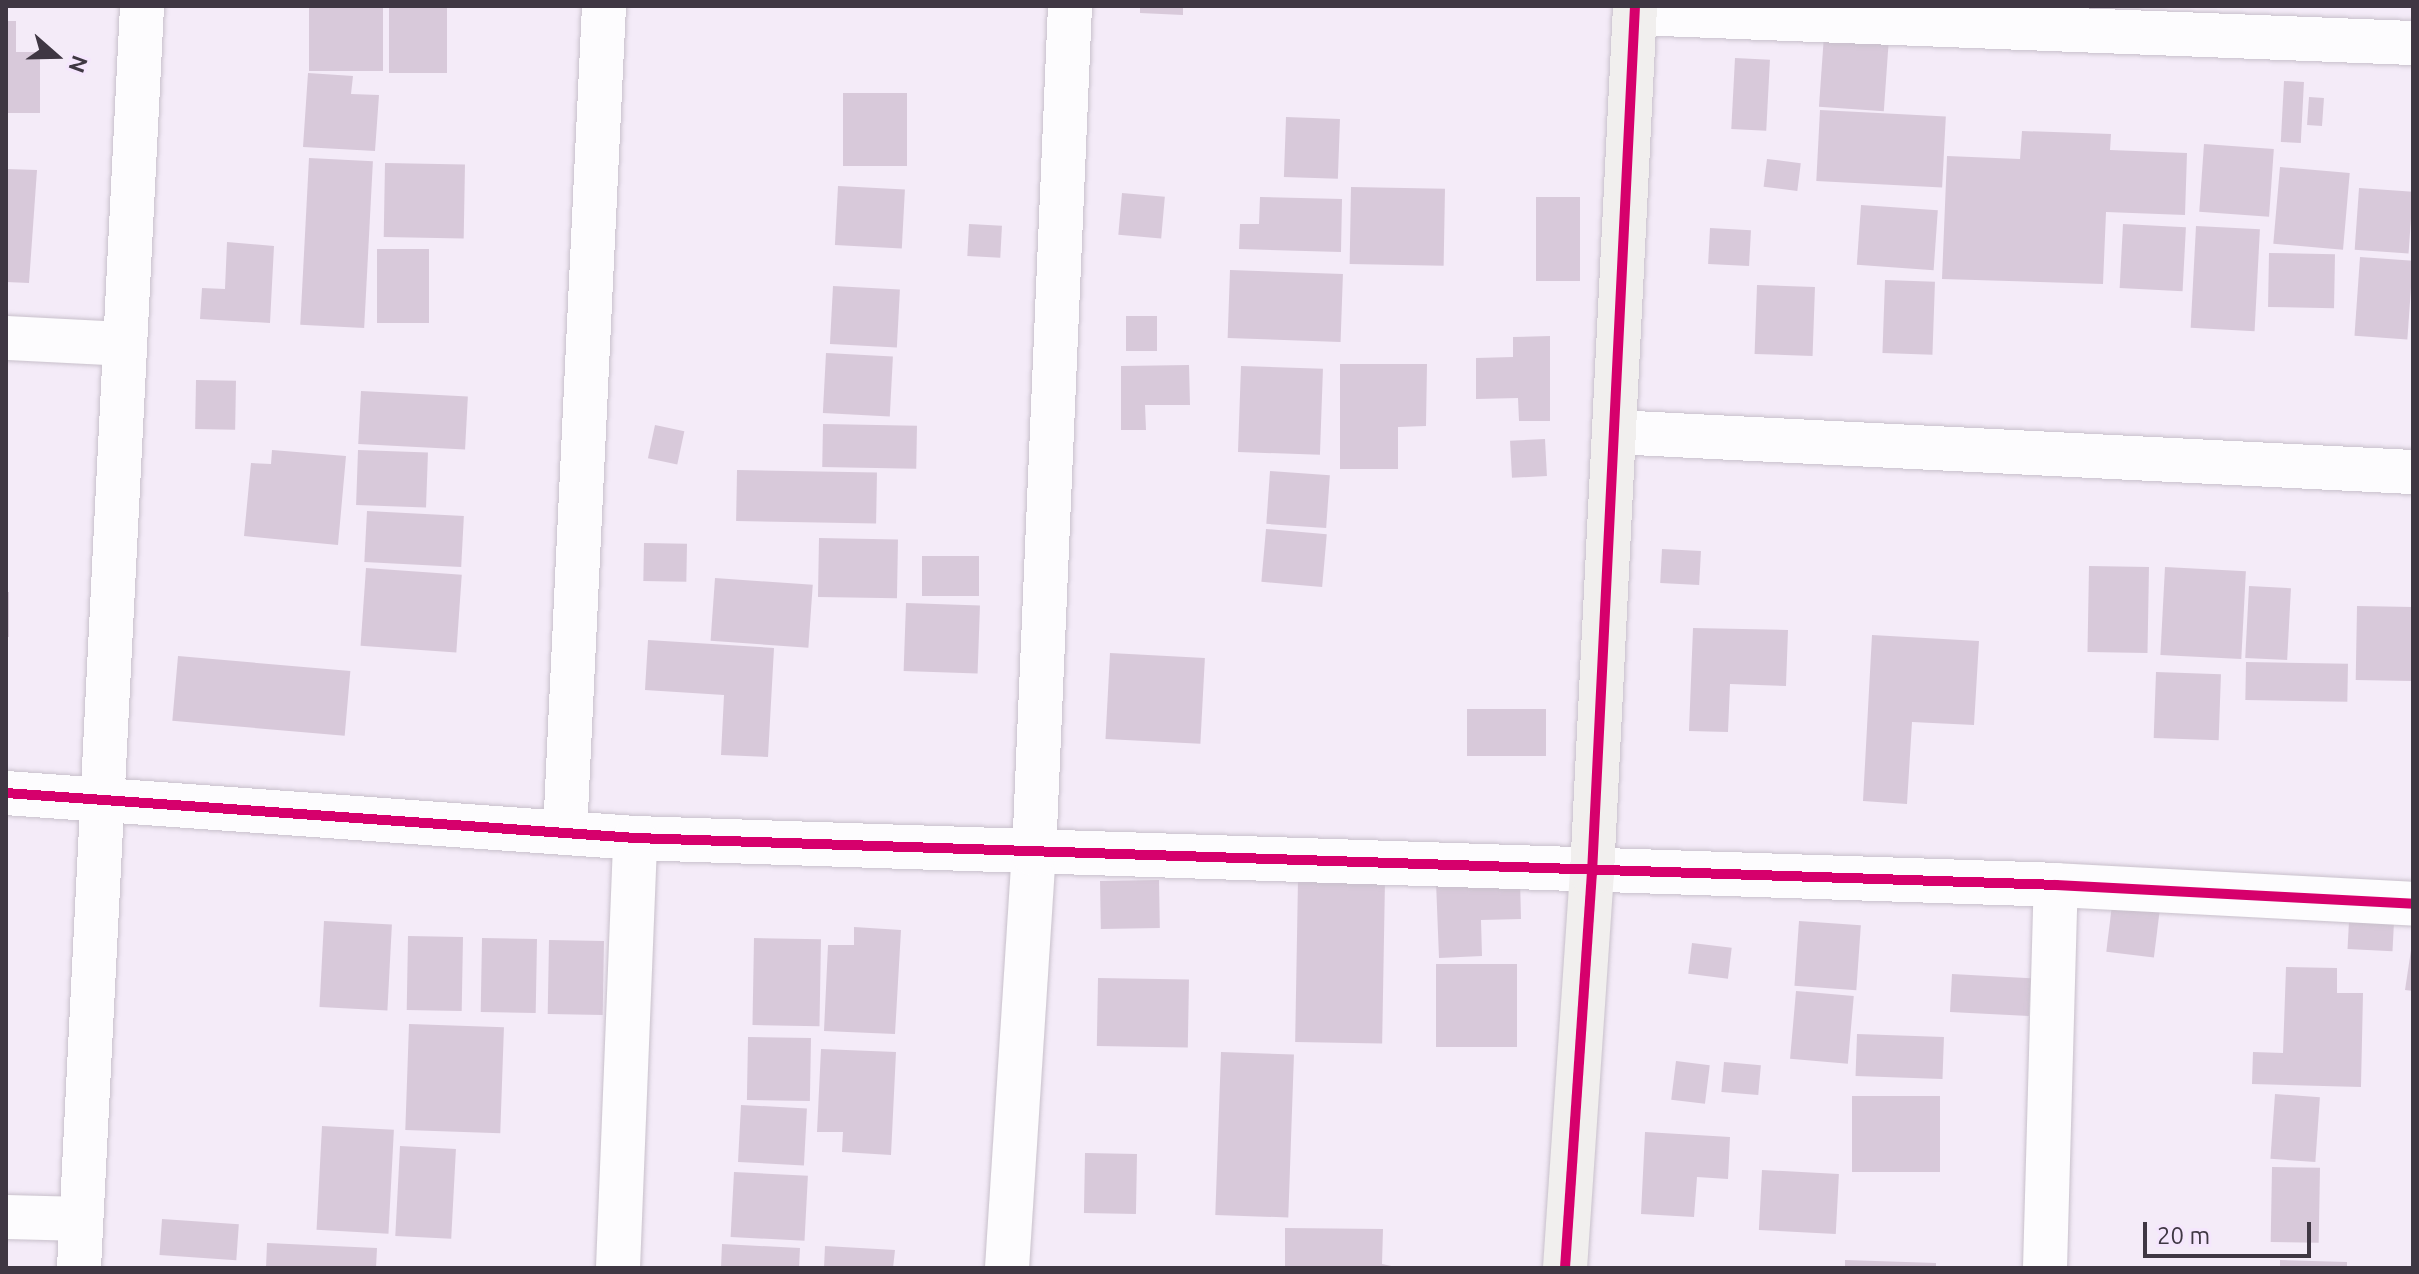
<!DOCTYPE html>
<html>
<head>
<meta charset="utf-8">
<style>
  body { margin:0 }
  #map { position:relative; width:2419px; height:1274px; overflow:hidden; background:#f4ebf8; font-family:Ubuntu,sans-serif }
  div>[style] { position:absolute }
  .building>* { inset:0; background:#d8c9da; transform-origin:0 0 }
  .roads { filter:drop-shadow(0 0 2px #c8c0cb) drop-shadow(0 0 2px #c8c0cb) }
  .street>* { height:44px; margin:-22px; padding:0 22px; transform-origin:22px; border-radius:22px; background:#fdfcfe }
  .secondary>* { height:44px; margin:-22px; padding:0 22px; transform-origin:22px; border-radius:22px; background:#f1efee }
  .cycleway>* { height:10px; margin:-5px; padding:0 5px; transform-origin:5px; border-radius:5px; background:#d6006c }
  span { translate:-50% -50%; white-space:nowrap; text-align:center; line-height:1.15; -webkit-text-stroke:8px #f5e6fd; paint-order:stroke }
  .frame { position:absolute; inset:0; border:8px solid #3f3743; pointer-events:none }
  .north { position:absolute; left:16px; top:16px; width:80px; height:80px; -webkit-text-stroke:6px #f5e6fd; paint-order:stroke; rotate:110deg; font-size:22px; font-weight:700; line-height:32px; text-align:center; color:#3f3743 }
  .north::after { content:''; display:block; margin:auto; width:28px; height:36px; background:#3f3743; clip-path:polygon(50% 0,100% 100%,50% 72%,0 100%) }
  .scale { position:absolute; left:2143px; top:1222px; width:168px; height:36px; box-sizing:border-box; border:4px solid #3f3743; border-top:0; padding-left:10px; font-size:24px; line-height:28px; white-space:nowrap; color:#3f3743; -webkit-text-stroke:6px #f5e6fd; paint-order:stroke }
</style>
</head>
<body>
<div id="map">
  <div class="building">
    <div style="left:309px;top:6px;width:74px;height:65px"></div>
    <div style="left:389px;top:6px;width:58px;height:67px"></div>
    <div style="clip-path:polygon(1140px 6px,1183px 6px,1183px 15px,1140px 13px)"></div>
    <div style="clip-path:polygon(6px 21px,16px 21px,16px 52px,40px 52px,40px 113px,6px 113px)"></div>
    <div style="left:1824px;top:35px;width:65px;height:72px;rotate:4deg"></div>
    <div style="left:1735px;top:58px;width:35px;height:71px;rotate:3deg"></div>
    <div style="clip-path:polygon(308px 73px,353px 76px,351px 94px,379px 95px,375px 151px,303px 147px)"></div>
    <div style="left:2284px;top:81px;width:20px;height:61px;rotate:3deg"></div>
    <div style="left:843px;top:93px;width:64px;height:73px"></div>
    <div style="left:2309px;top:97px;width:15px;height:28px;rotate:4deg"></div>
    <div style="left:1820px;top:110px;width:126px;height:71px;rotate:3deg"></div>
    <div style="left:1286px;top:117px;width:54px;height:60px;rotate:2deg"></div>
    <div style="clip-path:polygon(2022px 131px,2111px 134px,2110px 150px,2187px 153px,2185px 215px,2106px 212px,2103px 284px,1942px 279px,1947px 156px,2020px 159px)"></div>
    <div style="left:2204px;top:144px;width:70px;height:68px;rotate:4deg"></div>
    <div style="left:309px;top:158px;width:64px;height:167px;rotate:3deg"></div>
    <div style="left:1767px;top:159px;width:34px;height:28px;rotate:7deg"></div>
    <div style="left:385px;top:163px;width:80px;height:74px;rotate:1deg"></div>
    <div style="left:2280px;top:167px;width:70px;height:77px;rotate:5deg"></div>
    <div style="clip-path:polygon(6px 169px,37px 170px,29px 283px,6px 282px)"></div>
    <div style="left:838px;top:186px;width:67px;height:59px;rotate:3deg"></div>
    <div style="left:1351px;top:187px;width:94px;height:77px;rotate:1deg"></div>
    <div style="left:2359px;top:188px;width:54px;height:62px;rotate:4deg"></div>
    <div style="left:1122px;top:193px;width:43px;height:42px;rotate:5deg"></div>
    <div style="clip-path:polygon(1260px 197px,1342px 199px,1341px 252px,1239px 249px,1240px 224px,1259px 224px)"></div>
    <div style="left:1536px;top:197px;width:44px;height:84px"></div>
    <div style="left:1861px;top:205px;width:77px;height:60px;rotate:4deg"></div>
    <div style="left:969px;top:224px;width:33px;height:32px;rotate:3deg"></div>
    <div style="left:2123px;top:224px;width:63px;height:64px;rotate:3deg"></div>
    <div style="left:2196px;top:226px;width:64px;height:102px;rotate:3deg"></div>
    <div style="left:1710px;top:228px;width:41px;height:36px;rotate:3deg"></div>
    <div style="clip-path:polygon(227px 242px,274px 246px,270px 323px,200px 319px,202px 288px,225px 289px)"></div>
    <div style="left:377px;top:249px;width:52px;height:74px"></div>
    <div style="left:2269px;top:253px;width:66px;height:54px;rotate:1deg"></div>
    <div style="left:2360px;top:257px;width:53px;height:79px;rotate:4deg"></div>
    <div style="left:1230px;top:270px;width:113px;height:68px;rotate:2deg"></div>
    <div style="left:1885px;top:280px;width:50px;height:73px;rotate:2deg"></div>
    <div style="left:1757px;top:285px;width:58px;height:69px;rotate:2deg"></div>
    <div style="left:833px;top:286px;width:67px;height:58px;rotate:3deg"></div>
    <div style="left:1126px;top:316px;width:31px;height:35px"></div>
    <div style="clip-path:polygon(1550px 336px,1550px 421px,1519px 421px,1518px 398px,1476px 399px,1476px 358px,1513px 357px,1513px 337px)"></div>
    <div style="left:826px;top:353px;width:67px;height:60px;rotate:3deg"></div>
    <div style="clip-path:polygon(1340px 364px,1427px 364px,1426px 426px,1398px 427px,1398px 469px,1340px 469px)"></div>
    <div style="clip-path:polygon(1189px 365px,1190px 405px,1145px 405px,1146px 430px,1121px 430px,1121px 366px)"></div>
    <div style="left:1241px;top:366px;width:82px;height:86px;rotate:2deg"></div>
    <div style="left:196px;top:380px;width:40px;height:49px;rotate:1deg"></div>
    <div style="left:361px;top:391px;width:107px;height:53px;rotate:3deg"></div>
    <div style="left:823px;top:424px;width:94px;height:43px;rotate:1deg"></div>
    <div style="left:655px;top:425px;width:30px;height:34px;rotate:12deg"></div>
    <div style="left:1545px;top:439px;width:37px;height:35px;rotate:87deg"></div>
    <div style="clip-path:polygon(272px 450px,346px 456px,338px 545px,244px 536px,251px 463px,271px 464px)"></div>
    <div style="left:358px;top:450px;width:70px;height:55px;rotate:2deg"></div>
    <div style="left:737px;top:470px;width:140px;height:51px;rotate:1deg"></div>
    <div style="left:1270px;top:471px;width:60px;height:53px;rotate:4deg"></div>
    <div style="left:367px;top:511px;width:97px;height:51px;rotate:3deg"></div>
    <div style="left:1266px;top:529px;width:61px;height:53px;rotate:5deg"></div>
    <div style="left:819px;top:538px;width:79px;height:59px;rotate:1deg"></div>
    <div style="left:644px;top:543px;width:43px;height:38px;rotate:1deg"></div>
    <div style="left:1662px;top:549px;width:39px;height:34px;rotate:3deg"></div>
    <div style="left:922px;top:556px;width:57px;height:40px"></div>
    <div style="left:2089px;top:566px;width:60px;height:86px;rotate:1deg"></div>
    <div style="left:2165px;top:567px;width:81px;height:88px;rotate:3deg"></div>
    <div style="left:366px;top:568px;width:96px;height:78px;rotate:4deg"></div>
    <div style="left:715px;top:578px;width:98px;height:63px;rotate:4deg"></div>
    <div style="left:2249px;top:586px;width:42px;height:72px;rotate:3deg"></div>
    <div style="left:6px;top:592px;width:3px;height:45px"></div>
    <div style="left:906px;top:603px;width:74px;height:68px;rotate:2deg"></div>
    <div style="left:2357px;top:606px;width:56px;height:74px;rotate:1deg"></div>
    <div style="clip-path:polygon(1693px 628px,1788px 630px,1786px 686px,1730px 684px,1728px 732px,1689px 731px)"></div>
    <div style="clip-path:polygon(1872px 635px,1979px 641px,1974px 725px,1912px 722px,1907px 804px,1863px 801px)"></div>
    <div style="clip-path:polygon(648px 640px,774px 648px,768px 757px,721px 755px,724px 695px,645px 690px)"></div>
    <div style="left:1110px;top:653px;width:95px;height:86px;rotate:3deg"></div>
    <div style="left:178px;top:656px;width:173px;height:65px;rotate:5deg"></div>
    <div style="left:2246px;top:662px;width:102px;height:38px;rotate:1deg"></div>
    <div style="left:2156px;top:672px;width:65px;height:66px;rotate:2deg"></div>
    <div style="left:1467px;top:709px;width:79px;height:47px"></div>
    <div style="left:1298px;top:879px;width:87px;height:163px;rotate:1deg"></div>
    <div style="clip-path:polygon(1520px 879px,1521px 919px,1481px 920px,1482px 956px,1439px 958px,1436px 882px)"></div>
    <div style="left:1159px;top:880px;width:48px;height:59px;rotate:89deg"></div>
    <div style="left:2112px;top:905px;width:48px;height:47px;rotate:7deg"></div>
    <div style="left:324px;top:921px;width:68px;height:86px;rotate:3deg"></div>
    <div style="left:1799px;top:921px;width:62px;height:65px;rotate:4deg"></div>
    <div style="left:2349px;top:921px;width:45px;height:28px;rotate:3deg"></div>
    <div style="clip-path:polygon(854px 927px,901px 930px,895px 1034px,824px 1031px,828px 945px,854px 945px)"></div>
    <div style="left:408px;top:936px;width:55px;height:74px;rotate:1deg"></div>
    <div style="clip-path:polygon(2413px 937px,2413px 991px,2405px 990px)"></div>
    <div style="left:482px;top:938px;width:55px;height:74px;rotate:1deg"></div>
    <div style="left:754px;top:938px;width:67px;height:87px;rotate:1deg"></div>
    <div style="left:549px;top:940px;width:55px;height:74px;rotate:1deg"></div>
    <div style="left:1692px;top:943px;width:40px;height:31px;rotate:7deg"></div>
    <div style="left:1517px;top:964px;width:83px;height:81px;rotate:90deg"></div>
    <div style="clip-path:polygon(2286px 967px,2337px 968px,2337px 993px,2363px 993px,2361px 1087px,2252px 1084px,2253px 1052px,2283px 1053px)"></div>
    <div style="left:1952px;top:974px;width:79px;height:38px;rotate:3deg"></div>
    <div style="left:1098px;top:978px;width:91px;height:68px;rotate:1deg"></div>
    <div style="left:1796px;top:991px;width:58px;height:68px;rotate:5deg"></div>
    <div style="left:409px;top:1024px;width:95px;height:106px;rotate:2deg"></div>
    <div style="left:1857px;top:1034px;width:87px;height:42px;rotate:2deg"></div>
    <div style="left:748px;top:1037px;width:63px;height:63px;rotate:1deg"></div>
    <div style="clip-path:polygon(821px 1049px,896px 1052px,891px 1155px,842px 1152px,843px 1132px,817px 1132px)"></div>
    <div style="left:1221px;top:1052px;width:73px;height:163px;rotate:2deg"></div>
    <div style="left:1676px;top:1061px;width:34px;height:39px;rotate:7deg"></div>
    <div style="left:1724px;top:1062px;width:37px;height:30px;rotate:5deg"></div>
    <div style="left:2275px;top:1094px;width:45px;height:65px;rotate:4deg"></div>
    <div style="left:1940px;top:1096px;width:76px;height:88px;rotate:90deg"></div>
    <div style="left:741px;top:1105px;width:66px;height:57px;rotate:3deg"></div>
    <div style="left:322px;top:1126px;width:72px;height:104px;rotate:3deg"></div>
    <div style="clip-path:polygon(1645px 1132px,1730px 1137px,1728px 1179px,1697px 1177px,1694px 1217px,1641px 1214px)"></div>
    <div style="left:400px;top:1146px;width:56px;height:90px;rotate:3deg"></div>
    <div style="left:1085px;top:1153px;width:52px;height:60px;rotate:1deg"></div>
    <div style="left:2272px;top:1167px;width:48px;height:75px;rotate:1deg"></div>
    <div style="left:1762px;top:1170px;width:77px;height:60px;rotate:3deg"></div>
    <div style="left:734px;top:1172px;width:74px;height:65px;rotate:3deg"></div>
    <div style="left:162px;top:1219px;width:77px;height:36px;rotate:4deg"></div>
    <div style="clip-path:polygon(1285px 1228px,1383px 1229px,1382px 1264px,1401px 1268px,1285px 1268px)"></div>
    <div style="clip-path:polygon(267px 1243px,377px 1248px,376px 1268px,266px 1268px)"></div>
    <div style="clip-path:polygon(722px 1244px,800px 1248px,799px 1268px,721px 1268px)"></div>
    <div style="clip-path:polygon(825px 1246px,895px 1250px,893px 1268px,824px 1268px)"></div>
    <div style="clip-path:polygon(1845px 1260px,1936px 1263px,1936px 1268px,1845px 1268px)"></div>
    <div style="clip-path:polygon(2280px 1260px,2347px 1262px,2347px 1268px,2280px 1268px)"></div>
  </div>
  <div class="roads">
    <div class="street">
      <div style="left:1635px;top:13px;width:779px;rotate:2.21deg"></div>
      <div style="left:6px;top:338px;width:119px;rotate:2.9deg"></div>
      <div style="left:1614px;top:432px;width:800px;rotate:2.87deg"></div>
      <div style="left:6px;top:793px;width:631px;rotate:4.09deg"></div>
      <div style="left:635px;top:838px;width:1422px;rotate:1.89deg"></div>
      <div style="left:2056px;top:885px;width:358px;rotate:3deg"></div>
      <div style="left:565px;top:833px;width:828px;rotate:-87.3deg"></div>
      <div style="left:6px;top:1217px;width:75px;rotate:1.5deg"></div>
      <div style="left:79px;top:1268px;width:1264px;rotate:-87.14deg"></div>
      <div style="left:618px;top:1268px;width:430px;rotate:-87.7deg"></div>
      <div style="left:1007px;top:1268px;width:415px;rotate:-86.3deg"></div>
      <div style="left:1034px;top:854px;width:849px;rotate:-87.57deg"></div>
      <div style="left:2045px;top:1268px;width:383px;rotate:-88.4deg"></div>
    </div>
    <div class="secondary">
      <div style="left:1565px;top:1268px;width:396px;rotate:-86.1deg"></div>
      <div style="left:1592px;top:873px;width:868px;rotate:-87.16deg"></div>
    </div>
  </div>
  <div class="cycleway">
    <div style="left:6px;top:793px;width:631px;rotate:4.09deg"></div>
    <div style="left:635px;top:838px;width:1422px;rotate:1.89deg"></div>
    <div style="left:2056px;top:885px;width:358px;rotate:3deg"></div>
    <div style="left:1565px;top:1268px;width:396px;rotate:-86.1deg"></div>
    <div style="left:1592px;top:873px;width:868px;rotate:-87.16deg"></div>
  </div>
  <div class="frame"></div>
  <div class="north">N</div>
  <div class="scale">20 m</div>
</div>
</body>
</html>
